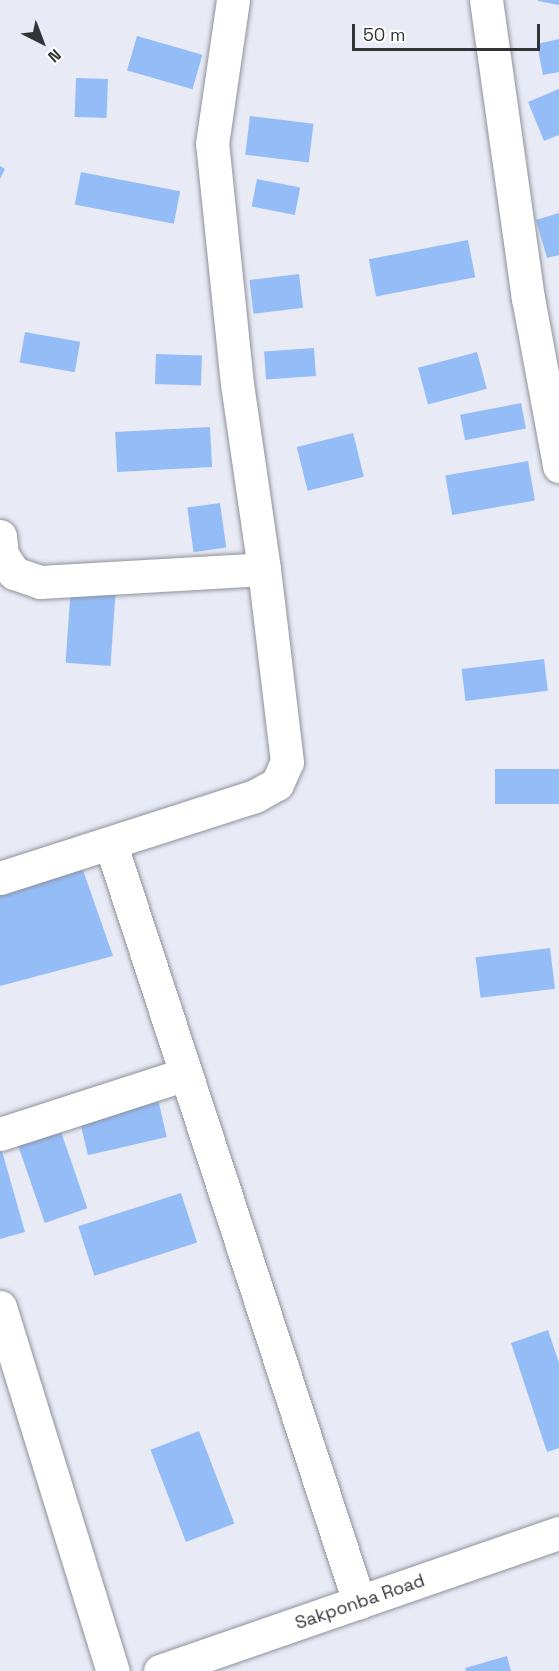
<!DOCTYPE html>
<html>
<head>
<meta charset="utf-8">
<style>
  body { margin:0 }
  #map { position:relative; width:559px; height:1671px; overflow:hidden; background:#e8eaf5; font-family:"Space Grotesk",sans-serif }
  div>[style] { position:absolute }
  .building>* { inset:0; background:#94bdf8; transform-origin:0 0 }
  .roads { filter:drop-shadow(0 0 2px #8f919b) drop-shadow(0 0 2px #8f919b) }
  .minor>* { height:33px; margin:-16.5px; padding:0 16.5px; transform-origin:16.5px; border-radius:16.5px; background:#fff }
  .major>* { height:33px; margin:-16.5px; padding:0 16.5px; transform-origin:16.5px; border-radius:16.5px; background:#fff }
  span { translate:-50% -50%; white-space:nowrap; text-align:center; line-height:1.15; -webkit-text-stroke:5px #fff; paint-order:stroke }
  .street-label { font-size:18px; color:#323337 }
  .north { position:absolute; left:12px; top:12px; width:60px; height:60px; -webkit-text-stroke:4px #fff; paint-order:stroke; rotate:138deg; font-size:16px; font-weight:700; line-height:24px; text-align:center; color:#323337 }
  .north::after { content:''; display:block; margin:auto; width:21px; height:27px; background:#323337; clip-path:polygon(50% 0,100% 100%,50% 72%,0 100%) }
  .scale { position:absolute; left:352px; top:24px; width:188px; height:27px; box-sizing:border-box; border:3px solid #323337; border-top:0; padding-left:8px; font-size:18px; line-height:21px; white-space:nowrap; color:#323337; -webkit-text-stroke:4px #fff; paint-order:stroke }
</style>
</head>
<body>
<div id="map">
  <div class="building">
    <div style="clip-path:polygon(538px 0,559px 0,559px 5px,538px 1px)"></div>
    <div style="left:137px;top:36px;width:68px;height:36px;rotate:16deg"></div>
    <div style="clip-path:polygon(559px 39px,559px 72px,543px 75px,537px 44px)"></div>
    <div style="left:76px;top:78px;width:32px;height:39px;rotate:2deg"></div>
    <div style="clip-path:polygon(559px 89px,559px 135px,544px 141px,528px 102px)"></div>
    <div style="left:250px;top:116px;width:64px;height:39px;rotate:7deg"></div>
    <div style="clip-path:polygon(0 166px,5px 169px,0 179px)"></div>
    <div style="left:81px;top:172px;width:101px;height:33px;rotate:11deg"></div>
    <div style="left:257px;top:179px;width:44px;height:28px;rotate:11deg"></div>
    <div style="clip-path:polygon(559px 213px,559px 255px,547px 258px,536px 220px)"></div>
    <div style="left:468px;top:240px;width:38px;height:101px;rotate:79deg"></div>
    <div style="left:299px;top:274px;width:34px;height:50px;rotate:83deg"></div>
    <div style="left:25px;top:332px;width:56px;height:31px;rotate:10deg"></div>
    <div style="left:314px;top:348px;width:28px;height:50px;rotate:86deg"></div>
    <div style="left:477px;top:352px;width:38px;height:61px;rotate:75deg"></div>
    <div style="left:156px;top:354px;width:46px;height:30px;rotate:2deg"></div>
    <div style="left:521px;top:403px;width:26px;height:62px;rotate:79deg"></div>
    <div style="left:210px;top:427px;width:40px;height:95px;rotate:87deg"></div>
    <div style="left:353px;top:433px;width:45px;height:58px;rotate:76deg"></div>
    <div style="left:528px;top:461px;width:40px;height:84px;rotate:80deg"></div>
    <div style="left:220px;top:503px;width:45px;height:33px;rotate:82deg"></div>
    <div style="left:71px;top:585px;width:45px;height:78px;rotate:4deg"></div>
    <div style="left:544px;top:659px;width:32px;height:83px;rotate:83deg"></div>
    <div style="left:559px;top:769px;width:35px;height:64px;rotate:90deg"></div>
    <div style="clip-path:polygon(83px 870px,113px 956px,0 986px,0 894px)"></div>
    <div style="left:550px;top:948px;width:41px;height:75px;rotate:83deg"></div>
    <div style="left:158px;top:1099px;width:39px;height:81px;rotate:77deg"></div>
    <div style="left:59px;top:1126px;width:87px;height:45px;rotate:71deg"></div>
    <div style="clip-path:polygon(0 1144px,25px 1232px,0 1239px)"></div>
    <div style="left:181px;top:1193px;width:52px;height:108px;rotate:72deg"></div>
    <div style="clip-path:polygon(548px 1330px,559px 1363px,559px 1448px,547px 1452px,511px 1343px)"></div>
    <div style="left:199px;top:1431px;width:99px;height:52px;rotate:69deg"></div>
    <div style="clip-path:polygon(507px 1656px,511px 1671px,466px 1671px,465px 1668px)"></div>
  </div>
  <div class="roads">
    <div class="minor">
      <div style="left:486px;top:0;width:301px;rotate:82deg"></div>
      <div style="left:528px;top:298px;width:171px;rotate:79.5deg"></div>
      <div style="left:0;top:536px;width:19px;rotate:84deg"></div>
      <div style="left:2px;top:555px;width:22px;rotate:56deg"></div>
      <div style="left:14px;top:573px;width:28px;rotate:19deg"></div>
      <div style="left:40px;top:582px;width:224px;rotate:-3.3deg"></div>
      <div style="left:111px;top:845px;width:797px;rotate:71.86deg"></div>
      <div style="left:0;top:878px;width:268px;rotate:-17.8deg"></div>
      <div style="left:255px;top:796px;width:25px;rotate:-29deg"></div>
      <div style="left:277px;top:784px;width:24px;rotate:-66deg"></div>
      <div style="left:287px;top:762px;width:194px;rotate:-96.8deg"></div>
      <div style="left:264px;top:569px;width:187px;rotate:-98.3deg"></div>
      <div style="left:237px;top:384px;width:241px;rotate:-95.9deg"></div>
      <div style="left:212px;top:144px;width:146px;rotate:-81.7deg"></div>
      <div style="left:0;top:1134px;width:195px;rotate:-17.9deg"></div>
      <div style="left:0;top:1307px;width:381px;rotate:72.8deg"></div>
    </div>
    <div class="major">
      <div style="left:160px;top:1671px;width:422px;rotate:-19.1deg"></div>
    </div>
  </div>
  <div class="street-label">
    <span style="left:360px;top:1602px;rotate:-19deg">Sakponba Road</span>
  </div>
  <div class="north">N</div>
  <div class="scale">50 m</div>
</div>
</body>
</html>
